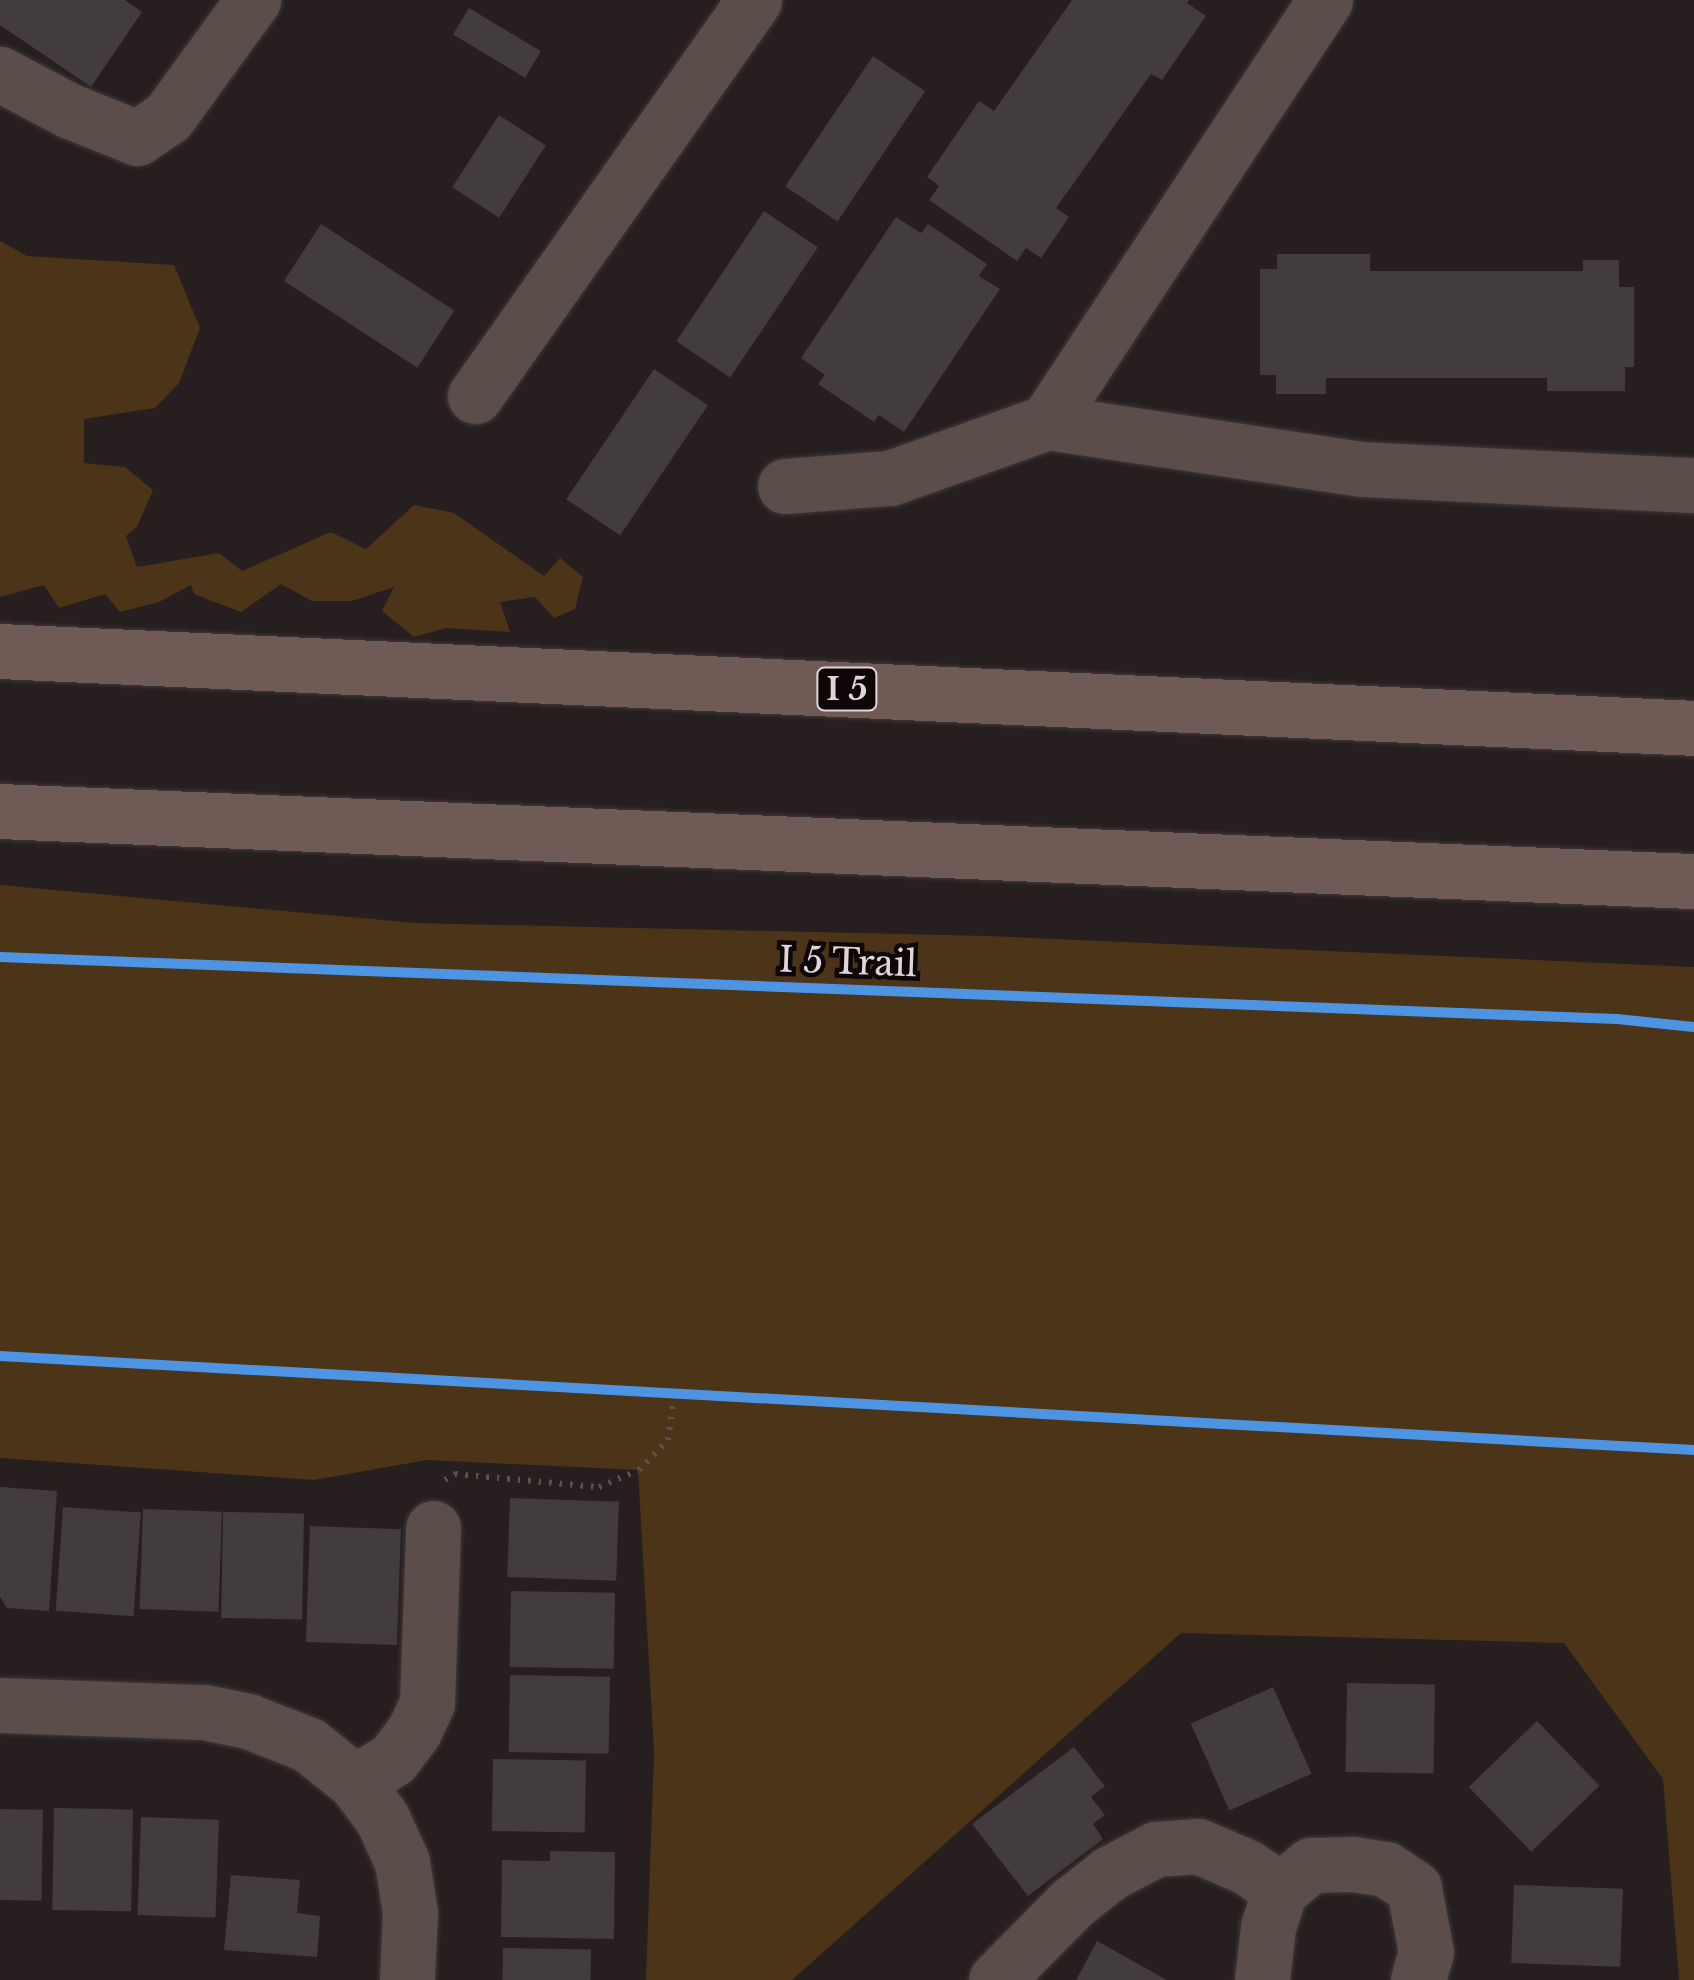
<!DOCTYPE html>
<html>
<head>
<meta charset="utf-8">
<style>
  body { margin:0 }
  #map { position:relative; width:1694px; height:1980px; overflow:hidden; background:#261e1f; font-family:"Libre Baskerville",serif }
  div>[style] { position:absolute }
  .green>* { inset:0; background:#4b3418 }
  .building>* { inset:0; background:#423c3f; transform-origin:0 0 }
  .path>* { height:6px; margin-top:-3px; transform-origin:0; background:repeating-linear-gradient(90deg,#5c514f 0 2.5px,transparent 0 10.5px) }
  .roads { filter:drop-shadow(0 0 2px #3f383a) drop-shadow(0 0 2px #3f383a) }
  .minor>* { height:55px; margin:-27.5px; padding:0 27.5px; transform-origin:27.5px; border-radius:27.5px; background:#5b4d4a }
  .highway>* { height:55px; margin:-27.5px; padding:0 27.5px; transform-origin:27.5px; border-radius:27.5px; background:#705a55 }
  .cycleway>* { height:10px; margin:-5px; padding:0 5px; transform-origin:5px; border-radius:5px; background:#4d94e3 }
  span { translate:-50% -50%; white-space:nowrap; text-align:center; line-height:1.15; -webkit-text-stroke:9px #0d0708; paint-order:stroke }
  .shield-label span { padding:2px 8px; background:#0d0708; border:2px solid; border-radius:8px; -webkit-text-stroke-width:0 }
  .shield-label { font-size:32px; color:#e0d5d8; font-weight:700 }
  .street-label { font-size:35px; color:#e0d5d8 }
</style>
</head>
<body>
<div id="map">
  <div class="green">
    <div style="clip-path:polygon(0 241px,27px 256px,174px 265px,200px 328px,179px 383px,155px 408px,84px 419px,84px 463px,125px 467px,153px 490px,137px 527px,126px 536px,137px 567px,219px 553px,242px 571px,331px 532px,366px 549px,414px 505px,454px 513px,544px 576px,560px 558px,583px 577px,575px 609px,554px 618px,535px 597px,500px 602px,510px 632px,446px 628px,414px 637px,382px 611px,394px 587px,352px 601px,312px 601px,281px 584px,241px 612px,194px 594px,191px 585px,159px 602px,120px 612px,105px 594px,59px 608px,44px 585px,0 597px)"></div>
    <div style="clip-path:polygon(0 885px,416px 923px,988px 936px,1694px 967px,1694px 1980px,1679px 1980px,1663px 1779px,1564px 1643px,1181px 1633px,792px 1980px,646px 1980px,654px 1752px,638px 1470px,427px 1460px,314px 1480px,0 1458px)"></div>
  </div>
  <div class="building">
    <div style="clip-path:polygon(0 0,125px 0,142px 12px,91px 87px,0 25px)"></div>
    <div style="clip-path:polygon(1072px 0,1189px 0,1187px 3px,1206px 16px,1162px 80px,1151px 74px,1056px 208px,1069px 217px,1041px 258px,1026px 248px,1017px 261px,929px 200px,939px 186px,927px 177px,979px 101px,994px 111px)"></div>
    <div style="left:469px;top:8px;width:84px;height:31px;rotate:31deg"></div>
    <div style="left:873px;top:56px;width:63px;height:157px;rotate:34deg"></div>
    <div style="left:499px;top:115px;width:56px;height:86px;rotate:33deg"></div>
    <div style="left:764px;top:211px;width:65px;height:157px;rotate:34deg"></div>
    <div style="clip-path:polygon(896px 217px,921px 233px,928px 224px,987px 264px,979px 276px,1000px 289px,904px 432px,879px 415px,874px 422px,818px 384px,825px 375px,801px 358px)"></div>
    <div style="left:321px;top:224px;width:159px;height:68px;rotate:33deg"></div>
    <div style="clip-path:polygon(1277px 254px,1370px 254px,1370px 271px,1583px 271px,1583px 260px,1619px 260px,1619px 287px,1634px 287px,1634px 367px,1625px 367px,1625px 391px,1547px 391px,1547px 378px,1326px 378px,1326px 394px,1276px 394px,1276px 375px,1260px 375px,1260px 269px,1277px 269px)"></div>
    <div style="left:654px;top:369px;width:65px;height:157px;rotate:34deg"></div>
    <div style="clip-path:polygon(0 1487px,57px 1491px,49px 1611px,7px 1608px,0 1597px)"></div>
    <div style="left:510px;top:1498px;width:109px;height:79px;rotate:2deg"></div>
    <div style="left:63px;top:1507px;width:78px;height:104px;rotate:4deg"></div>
    <div style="left:143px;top:1509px;width:79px;height:100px;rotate:2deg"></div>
    <div style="left:223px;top:1512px;width:81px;height:106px;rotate:1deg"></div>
    <div style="left:310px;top:1526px;width:91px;height:116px;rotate:2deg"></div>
    <div style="left:511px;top:1591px;width:104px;height:76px;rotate:1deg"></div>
    <div style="left:510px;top:1675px;width:100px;height:77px;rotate:1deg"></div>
    <div style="left:1347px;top:1683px;width:88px;height:89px;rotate:1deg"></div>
    <div style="left:1273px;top:1687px;width:95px;height:90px;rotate:66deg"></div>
    <div style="left:1537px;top:1721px;width:90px;height:95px;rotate:46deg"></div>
    <div style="clip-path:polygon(1074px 1747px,1105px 1786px,1091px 1797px,1105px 1815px,1093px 1824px,1103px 1839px,1028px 1896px,972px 1824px)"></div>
    <div style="left:493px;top:1759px;width:93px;height:72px;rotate:1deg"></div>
    <div style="left:54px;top:1808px;width:79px;height:102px;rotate:1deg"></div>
    <div style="left:0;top:1809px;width:43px;height:91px;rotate:1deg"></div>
    <div style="left:141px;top:1817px;width:78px;height:98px;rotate:2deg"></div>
    <div style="clip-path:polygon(550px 1851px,615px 1852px,614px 1939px,501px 1937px,502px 1860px,550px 1861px)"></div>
    <div style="clip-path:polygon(231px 1875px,300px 1880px,297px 1913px,320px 1916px,317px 1957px,224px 1950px)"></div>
    <div style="left:1514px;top:1885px;width:109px;height:78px;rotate:2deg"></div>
    <div style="clip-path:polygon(1097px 1941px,1167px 1980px,1076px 1980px)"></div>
    <div style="left:503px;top:1948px;width:88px;height:32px;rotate:1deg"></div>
  </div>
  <div class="path">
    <div style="left:445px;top:1480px;width:12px;rotate:-31deg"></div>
    <div style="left:455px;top:1474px;width:145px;rotate:5.2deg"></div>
    <div style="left:599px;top:1487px;width:43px;rotate:-23deg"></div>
    <div style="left:639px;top:1470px;width:42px;rotate:-46deg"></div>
    <div style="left:668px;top:1440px;width:47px;rotate:-82.7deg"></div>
  </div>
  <div class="roads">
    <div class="minor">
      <div style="left:1325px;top:0;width:505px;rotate:123.38deg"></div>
      <div style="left:1047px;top:422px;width:317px;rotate:8.5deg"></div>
      <div style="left:1361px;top:469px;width:333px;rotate:2.8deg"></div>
      <div style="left:0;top:74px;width:79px;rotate:27.9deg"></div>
      <div style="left:70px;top:111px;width:72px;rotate:21.9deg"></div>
      <div style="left:137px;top:138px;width:37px;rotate:-34deg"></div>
      <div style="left:168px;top:117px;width:145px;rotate:-54deg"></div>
      <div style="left:475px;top:396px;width:484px;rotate:-54.8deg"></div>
      <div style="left:785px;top:486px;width:105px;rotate:-4.4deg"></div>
      <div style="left:890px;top:478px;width:167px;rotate:-19.6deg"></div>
      <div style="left:0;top:1705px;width:204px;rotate:2deg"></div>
      <div style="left:204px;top:1712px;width:45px;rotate:11.6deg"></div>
      <div style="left:248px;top:1721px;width:66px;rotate:21.5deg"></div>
      <div style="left:309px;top:1745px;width:59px;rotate:38.8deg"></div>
      <div style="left:355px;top:1782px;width:45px;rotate:53.1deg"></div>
      <div style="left:382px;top:1818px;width:48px;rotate:65.6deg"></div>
      <div style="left:402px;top:1862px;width:52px;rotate:81.1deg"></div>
      <div style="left:410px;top:1913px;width:67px;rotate:92.6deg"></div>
      <div style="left:355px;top:1782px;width:44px;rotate:-31.2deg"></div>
      <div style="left:393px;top:1759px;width:35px;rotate:-53deg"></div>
      <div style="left:414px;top:1731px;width:31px;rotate:-65deg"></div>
      <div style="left:427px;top:1703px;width:175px;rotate:-88deg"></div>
      <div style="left:996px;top:1980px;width:108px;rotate:-45.4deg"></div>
      <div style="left:1072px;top:1903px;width:48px;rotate:-38.3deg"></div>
      <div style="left:1110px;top:1873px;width:52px;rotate:-27.6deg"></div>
      <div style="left:1156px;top:1849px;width:42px;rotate:-4.1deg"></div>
      <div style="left:1198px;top:1846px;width:53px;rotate:23.2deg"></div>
      <div style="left:1247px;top:1867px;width:40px;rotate:34.9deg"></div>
      <div style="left:1262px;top:1980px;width:53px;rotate:-83.5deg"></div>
      <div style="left:1268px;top:1927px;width:39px;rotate:-72deg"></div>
      <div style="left:1280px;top:1890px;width:40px;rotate:-39deg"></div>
      <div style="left:1311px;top:1865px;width:42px;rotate:-1.4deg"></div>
      <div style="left:1353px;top:1864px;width:33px;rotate:9deg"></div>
      <div style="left:1386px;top:1869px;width:34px;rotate:34deg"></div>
      <div style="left:1414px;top:1888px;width:65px;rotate:79.4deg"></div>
      <div style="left:1426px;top:1952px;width:29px;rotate:106deg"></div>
    </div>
    <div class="highway">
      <div style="left:0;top:651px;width:1696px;rotate:2.6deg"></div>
      <div style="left:0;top:811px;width:1695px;rotate:2.37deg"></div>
    </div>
  </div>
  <div class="cycleway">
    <div style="left:0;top:957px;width:1618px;rotate:2.2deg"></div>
    <div style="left:1617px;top:1019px;width:77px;rotate:5.9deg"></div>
    <div style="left:0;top:1356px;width:1697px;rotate:3.18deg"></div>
  </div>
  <div class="shield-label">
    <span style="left:847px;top:689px">I 5</span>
  </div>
  <div class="street-label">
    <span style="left:848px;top:962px;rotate:2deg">I 5 Trail</span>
  </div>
</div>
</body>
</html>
